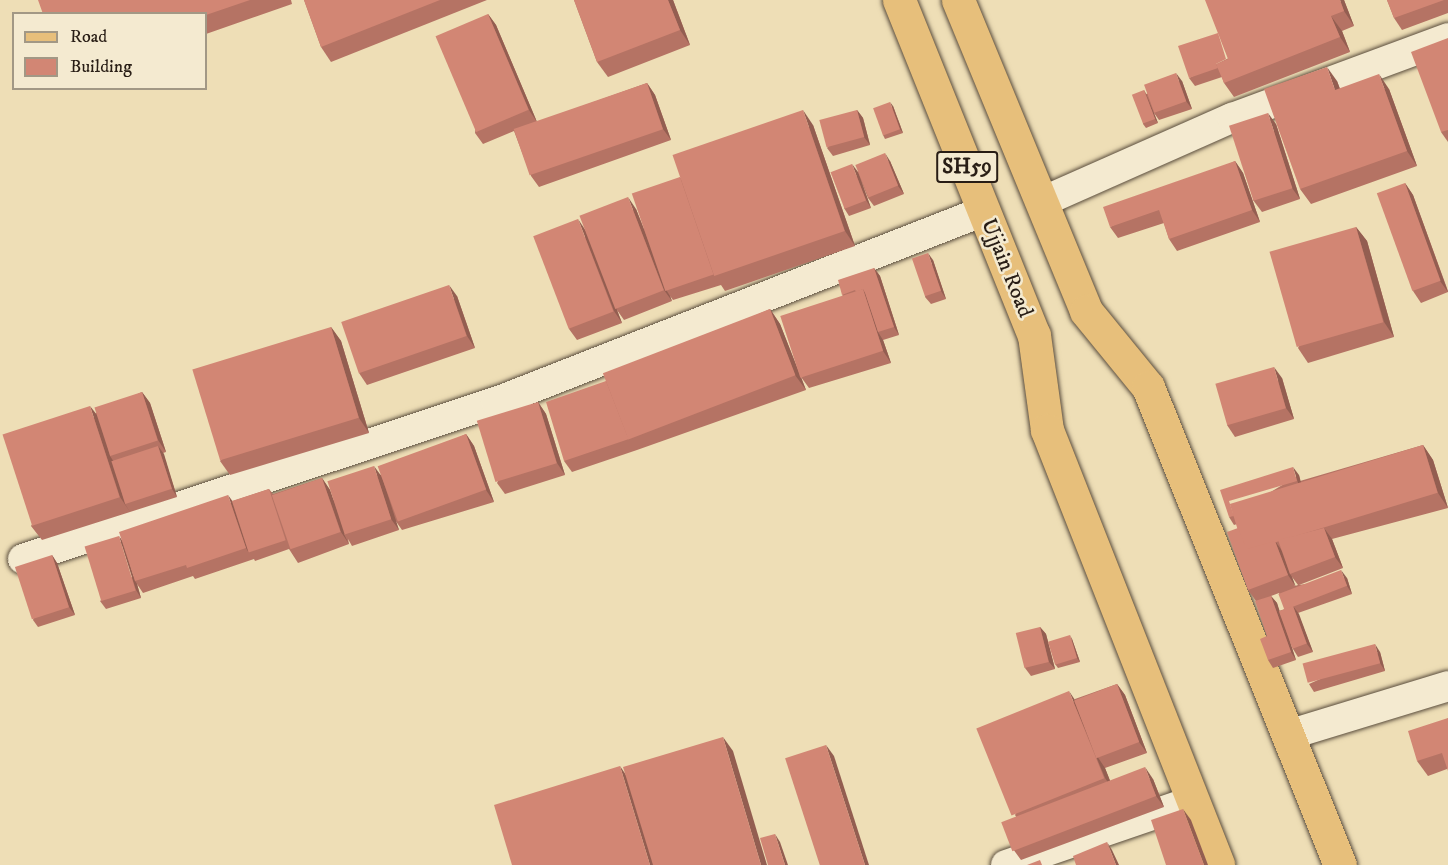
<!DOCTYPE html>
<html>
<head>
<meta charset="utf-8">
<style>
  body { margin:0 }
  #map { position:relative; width:1448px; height:865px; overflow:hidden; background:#eedeb6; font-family:"IM FELL DW Pica",serif }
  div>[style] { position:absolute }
  .roads { filter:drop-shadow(0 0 2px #5a4d3d) drop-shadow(0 0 2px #5a4d3d) }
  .minor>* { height:30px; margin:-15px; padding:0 15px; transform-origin:15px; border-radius:15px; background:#f4ead0 }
  .major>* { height:33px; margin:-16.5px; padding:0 16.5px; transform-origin:16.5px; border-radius:16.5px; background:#e7bf7b }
  .wall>* { inset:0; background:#b57364 }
  .shaded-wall>* { inset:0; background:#935e51 }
  .building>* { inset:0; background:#d28674; transform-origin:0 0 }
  span { translate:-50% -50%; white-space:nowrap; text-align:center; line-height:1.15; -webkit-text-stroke:5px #f4ead0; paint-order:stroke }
  .shield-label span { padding:2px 4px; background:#f4ead0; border:2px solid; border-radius:4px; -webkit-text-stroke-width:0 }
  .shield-label { font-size:21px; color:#281d15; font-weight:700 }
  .street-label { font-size:22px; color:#281d15 }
  .legend { position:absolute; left:12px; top:12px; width:195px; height:78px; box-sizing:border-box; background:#f4ead0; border:2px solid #a29885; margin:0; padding:8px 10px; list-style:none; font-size:18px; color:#281d15 }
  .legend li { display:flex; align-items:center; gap:12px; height:30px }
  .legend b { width:30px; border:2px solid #a29885 }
</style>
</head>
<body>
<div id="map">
  <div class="roads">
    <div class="minor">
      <div style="left:1042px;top:202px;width:208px;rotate:-23.9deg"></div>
      <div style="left:1232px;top:118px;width:230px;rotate:-20.3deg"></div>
      <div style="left:23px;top:559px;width:498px;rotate:-18.4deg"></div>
      <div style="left:496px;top:402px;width:524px;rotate:-21.38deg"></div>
      <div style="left:1288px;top:735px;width:167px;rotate:-17deg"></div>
      <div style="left:1006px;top:865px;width:198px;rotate:-18.9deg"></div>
    </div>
    <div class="major">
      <div style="left:899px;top:0;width:361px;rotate:68.1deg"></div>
      <div style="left:1034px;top:335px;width:96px;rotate:82.2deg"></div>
      <div style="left:1047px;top:430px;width:467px;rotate:68.5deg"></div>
      <div style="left:958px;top:0;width:336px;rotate:67.6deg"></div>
      <div style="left:1086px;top:311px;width:98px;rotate:50.8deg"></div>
      <div style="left:1148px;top:387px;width:515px;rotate:68.12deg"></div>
    </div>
  </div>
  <div class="wall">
    <div style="clip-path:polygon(38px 0,291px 0,292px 4px,206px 34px,206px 14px)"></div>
    <div style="clip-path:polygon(304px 0,487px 0,331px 62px,321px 47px)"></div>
    <div style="clip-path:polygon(574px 0,673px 0,690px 45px,608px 77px,597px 62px)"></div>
    <div style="clip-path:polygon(1344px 0,1354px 26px,1342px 31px,1350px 52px,1234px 97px,1224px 83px,1222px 77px,1195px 86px,1189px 78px)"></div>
    <div style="clip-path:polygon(1387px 0,1448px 0,1448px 13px,1402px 30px,1394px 18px)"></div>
    <div style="clip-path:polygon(488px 14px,496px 25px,537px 122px,524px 127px,647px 83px,655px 95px,671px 140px,539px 187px,531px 176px,514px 131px,483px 144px,475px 133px)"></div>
    <div style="clip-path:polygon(1448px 38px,1448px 142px,1441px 132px)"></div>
    <div style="clip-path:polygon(1182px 81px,1192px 109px,1159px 120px,1154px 113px,1158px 123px,1146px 128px,1143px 124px,1144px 90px,1146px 94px)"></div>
    <div style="clip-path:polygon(1337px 81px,1340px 89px,1389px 89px,1417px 166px,1311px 204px,1300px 189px)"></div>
    <div style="clip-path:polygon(893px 106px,903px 133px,885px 139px,883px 135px)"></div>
    <div style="clip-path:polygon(857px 110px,863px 118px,870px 145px,833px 156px,827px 148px)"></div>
    <div style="clip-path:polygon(1276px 124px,1300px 199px,1262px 212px,1253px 200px)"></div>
    <div style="clip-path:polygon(813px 125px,855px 246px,725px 291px,721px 285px,673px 300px,670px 296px,672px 301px,624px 320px,617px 310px,622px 323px,577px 340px,569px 329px,586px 231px,636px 209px,644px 229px,680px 177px,682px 180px)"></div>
    <div style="clip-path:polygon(890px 161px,904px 194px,874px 206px,868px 198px,860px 178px,871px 208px,849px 216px,844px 208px,858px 172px)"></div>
    <div style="clip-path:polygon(1235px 161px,1243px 173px,1260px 222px,1177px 251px,1169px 239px,1164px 223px,1118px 238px,1110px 227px)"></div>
    <div style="clip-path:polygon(1405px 183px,1413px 195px,1448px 291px,1448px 292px,1421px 303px,1413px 291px)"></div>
    <div style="clip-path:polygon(1356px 227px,1367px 241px,1394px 337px,1308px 363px,1298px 348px)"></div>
    <div style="clip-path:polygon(933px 260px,946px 299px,931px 304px,925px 297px)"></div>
    <div style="clip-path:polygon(874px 268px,880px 276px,899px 335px,883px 340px,891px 363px,809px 388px,801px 377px,843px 296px,842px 295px)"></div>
    <div style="clip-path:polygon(457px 296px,475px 348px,367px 385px,359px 373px)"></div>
    <div style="clip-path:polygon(770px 309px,780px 324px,806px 390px,637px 450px,572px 472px,564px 461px,606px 381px)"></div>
    <div style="clip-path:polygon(331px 327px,341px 341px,369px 433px,230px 475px,220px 461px)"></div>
    <div style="clip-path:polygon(1282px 378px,1294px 419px,1235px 437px,1227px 425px)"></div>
    <div style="clip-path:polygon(142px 392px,150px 403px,166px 452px,163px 453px,177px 497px,130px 512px,130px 511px,130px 512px,42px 540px,31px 526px,96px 413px)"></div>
    <div style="clip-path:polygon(538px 402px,546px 414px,565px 475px,505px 494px,497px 483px)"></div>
    <div style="clip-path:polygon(466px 434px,474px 446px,494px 502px,402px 530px,395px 520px,399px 530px,352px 546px,348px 539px,349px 544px,298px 563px,289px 549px,255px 561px,254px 559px,195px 579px,193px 576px,143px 593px,137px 584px,141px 598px,106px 609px,100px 601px,233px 501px,269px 489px,273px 494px,322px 478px,330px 490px,333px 500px,380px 475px)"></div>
    <div style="clip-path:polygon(evenodd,1423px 445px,1433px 460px,1448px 508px,1332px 539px,1343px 568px,1299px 585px,1347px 578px,1352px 594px,1298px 613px,1313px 652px,1298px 657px,1293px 649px,1289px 639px,1296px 660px,1273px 668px,1268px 660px,1267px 636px,1256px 601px,1248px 590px,1238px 528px,1237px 524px,1234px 525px,1229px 517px,1299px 475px,1300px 481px,1423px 445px,1292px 577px,1298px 585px,1295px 586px,1292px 577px,1423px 445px,1279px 593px,1285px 609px,1279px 611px,1277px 603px,1271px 596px,1279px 593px)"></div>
    <div style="clip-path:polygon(52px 555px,57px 563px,75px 615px,38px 627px,33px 620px)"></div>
    <div style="clip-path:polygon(1040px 627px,1046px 634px,1055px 669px,1031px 676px,1025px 668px)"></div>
    <div style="clip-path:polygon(1072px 639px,1080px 662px,1058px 668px,1055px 664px)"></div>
    <div style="clip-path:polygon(1380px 652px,1385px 671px,1314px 692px,1309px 684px)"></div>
    <div style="clip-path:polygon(1117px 684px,1125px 695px,1147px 753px,1105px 768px,1110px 781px,1153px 779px,1164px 807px,1021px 860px,1013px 849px,1017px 818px,1015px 815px,1075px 699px)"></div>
    <div style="clip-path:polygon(1448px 718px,1447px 769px,1428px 776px,1417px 761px)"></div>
  </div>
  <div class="shaded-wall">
    <div style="clip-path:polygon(668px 0,673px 0,690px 45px,680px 30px)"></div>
    <div style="clip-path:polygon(1340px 0,1344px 0,1354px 26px,1344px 11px)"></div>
    <div style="clip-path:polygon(488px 14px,496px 25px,537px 122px,529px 110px)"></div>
    <div style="clip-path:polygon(1331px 16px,1342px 31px,1350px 52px,1340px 37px)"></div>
    <div style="clip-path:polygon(1327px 67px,1337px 81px,1346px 105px,1335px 90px)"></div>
    <div style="clip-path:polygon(1176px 73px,1182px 81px,1192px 109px,1186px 101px)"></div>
    <div style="clip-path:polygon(1379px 74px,1389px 89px,1417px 166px,1407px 151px)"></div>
    <div style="clip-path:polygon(647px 83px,655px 95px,671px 140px,663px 129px)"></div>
    <div style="clip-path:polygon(1144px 90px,1146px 94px,1158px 123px,1155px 119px)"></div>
    <div style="clip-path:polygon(890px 102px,893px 106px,903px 133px,900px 129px)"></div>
    <div style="clip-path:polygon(803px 110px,813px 125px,855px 246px,845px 231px)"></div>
    <div style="clip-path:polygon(857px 110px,863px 118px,870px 145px,864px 137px)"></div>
    <div style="clip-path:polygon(1268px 113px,1276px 124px,1300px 199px,1292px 188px)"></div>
    <div style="clip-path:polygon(885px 153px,890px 161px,904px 194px,898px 186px)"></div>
    <div style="clip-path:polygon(1235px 161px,1243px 173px,1260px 222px,1252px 210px)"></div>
    <div style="clip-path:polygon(852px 164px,858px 172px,871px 208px,866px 200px)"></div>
    <div style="clip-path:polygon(1405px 183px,1413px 195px,1448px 292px,1440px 281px)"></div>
    <div style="clip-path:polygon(628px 197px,636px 209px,667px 288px,665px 288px,670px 296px,672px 301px,664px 290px)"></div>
    <div style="clip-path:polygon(578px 219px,586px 231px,622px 323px,614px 311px)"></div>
    <div style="clip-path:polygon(1356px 227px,1367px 241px,1394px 337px,1384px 322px)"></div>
    <div style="clip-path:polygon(928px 253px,933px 260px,946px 299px,941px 291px)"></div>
    <div style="clip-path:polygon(874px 268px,880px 276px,899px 335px,894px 327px)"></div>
    <div style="clip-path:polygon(449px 285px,457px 296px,475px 348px,467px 336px)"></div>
    <div style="clip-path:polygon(863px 289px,871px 301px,878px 332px,883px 340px,891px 363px,883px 351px)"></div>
    <div style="clip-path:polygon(770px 309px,780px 324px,806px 390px,795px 375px)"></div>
    <div style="clip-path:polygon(331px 327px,341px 341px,369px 433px,359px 418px)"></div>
    <div style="clip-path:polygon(1274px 367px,1282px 378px,1294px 419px,1286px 408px)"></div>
    <div style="clip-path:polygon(142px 392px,150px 403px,166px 452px,158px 440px)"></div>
    <div style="clip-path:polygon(538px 402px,546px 414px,565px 475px,557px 463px)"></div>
    <div style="clip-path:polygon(90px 406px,101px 420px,110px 456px,114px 462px,125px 504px,130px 512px,120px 497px)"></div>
    <div style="clip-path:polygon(466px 434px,474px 446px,494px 502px,486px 490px)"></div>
    <div style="clip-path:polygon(1423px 445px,1433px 460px,1448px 508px,1438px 493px)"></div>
    <div style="clip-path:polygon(158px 446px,164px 454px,177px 497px,172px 489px)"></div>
    <div style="clip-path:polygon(374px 466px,382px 477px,399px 530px,391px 519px)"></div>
    <div style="clip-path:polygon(1293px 467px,1299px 475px,1305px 497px,1300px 489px)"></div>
    <div style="clip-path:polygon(322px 478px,330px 490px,346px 534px,344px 534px,349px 544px,341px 532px)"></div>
    <div style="clip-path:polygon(228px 495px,236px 506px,249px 553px,246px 548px)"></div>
    <div style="clip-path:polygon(1324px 528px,1332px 539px,1343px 568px,1335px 557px)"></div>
    <div style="clip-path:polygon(119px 536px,124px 543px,135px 581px,137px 584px,141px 598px,136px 590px)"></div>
    <div style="clip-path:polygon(1275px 541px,1283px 552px,1290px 574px,1292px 577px,1296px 587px,1288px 575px)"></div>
    <div style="clip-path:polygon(52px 555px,57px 563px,75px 615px,69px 607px)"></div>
    <div style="clip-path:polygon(1341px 570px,1347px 578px,1352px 594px,1347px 586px)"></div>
    <div style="clip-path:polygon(1271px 596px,1277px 603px,1296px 660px,1291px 652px)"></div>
    <div style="clip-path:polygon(1293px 606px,1299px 614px,1313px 652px,1307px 644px)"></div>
    <div style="clip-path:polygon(1040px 627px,1046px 634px,1055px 669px,1049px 662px)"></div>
    <div style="clip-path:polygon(1070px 635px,1072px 639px,1080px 662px,1077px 658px)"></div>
    <div style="clip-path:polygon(1375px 644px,1380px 652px,1385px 671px,1380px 663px)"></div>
    <div style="clip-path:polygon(1117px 684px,1125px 695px,1147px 753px,1139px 742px)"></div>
    <div style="clip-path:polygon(1069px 691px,1079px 706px,1097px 756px,1105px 768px,1115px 793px,1105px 778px)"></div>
    <div style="clip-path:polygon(723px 737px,733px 751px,767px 865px,761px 865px)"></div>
    <div style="clip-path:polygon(826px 745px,834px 756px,869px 865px,865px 865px)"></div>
    <div style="clip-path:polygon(620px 766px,630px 781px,656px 865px,650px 865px)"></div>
    <div style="clip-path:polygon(1145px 767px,1153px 779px,1164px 807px,1156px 796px)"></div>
    <div style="clip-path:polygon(1183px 809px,1191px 820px,1208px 865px,1204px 865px)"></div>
    <div style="clip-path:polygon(775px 834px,780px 842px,788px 865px,785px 865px)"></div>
    <div style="clip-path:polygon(1107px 842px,1112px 850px,1119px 865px,1116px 865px)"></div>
  </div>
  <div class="building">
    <div style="clip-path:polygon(38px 0,250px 0,206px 15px,206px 14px,43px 14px)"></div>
    <div style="clip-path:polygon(304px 0,440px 0,321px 47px)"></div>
    <div style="clip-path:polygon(574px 0,668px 0,680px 30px,597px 62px)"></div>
    <div style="clip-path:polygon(1205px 0,1340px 0,1344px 11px,1331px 16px,1340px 37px,1224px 83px,1216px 64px,1228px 59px)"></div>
    <div style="clip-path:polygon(1387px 0,1444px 0,1394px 18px)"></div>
    <div style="left:488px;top:14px;width:104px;height:57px;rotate:67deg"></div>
    <div style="clip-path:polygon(1218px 33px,1226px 59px,1216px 64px,1218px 68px,1189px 78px,1178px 46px)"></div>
    <div style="clip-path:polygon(1448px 38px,1448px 130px,1441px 132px,1411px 52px)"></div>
    <div style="clip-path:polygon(1327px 67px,1335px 90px,1379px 74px,1407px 151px,1300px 189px,1264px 89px)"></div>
    <div style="left:1176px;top:73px;width:30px;height:34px;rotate:70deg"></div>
    <div style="left:647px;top:83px;width:49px;height:141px;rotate:71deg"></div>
    <div style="left:1144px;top:90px;width:31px;height:13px;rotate:69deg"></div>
    <div style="left:890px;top:102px;width:29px;height:18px;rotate:70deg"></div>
    <div style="left:803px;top:110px;width:128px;height:138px;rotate:71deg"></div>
    <div style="left:857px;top:110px;width:28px;height:39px;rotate:75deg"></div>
    <div style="left:1268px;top:113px;width:79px;height:41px;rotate:72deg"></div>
    <div style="left:885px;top:153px;width:35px;height:32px;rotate:68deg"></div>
    <div style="clip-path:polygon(1235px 161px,1252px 210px,1169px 239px,1159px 210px,1110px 227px,1103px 207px)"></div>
    <div style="left:852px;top:164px;width:39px;height:23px;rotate:69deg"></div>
    <div style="left:680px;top:177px;width:103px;height:51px;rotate:71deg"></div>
    <div style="left:1405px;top:183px;width:104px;height:30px;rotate:70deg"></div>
    <div style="left:628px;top:197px;width:100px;height:52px;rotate:69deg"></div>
    <div style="left:578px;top:219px;width:99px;height:48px;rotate:69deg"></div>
    <div style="left:1356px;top:227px;width:99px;height:90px;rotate:74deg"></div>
    <div style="left:928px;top:253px;width:40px;height:17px;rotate:71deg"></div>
    <div style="clip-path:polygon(874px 268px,894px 327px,878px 332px,865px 293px,863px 289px,856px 292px,855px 290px,842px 295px,838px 280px)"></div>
    <div style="left:449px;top:285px;width:54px;height:114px;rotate:71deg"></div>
    <div style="left:863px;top:289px;width:65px;height:87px;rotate:72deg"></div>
    <div style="left:770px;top:309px;width:71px;height:179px;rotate:69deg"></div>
    <div style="left:331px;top:327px;width:95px;height:145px;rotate:73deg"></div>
    <div style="left:1274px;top:367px;width:43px;height:61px;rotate:74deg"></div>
    <div style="clip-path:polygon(606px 381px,627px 435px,629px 439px,564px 461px,546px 402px)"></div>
    <div style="left:142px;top:392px;width:51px;height:50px;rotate:72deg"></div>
    <div style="left:538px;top:402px;width:64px;height:64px;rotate:73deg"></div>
    <div style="left:90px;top:406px;width:96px;height:92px;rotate:72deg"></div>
    <div style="left:466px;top:434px;width:59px;height:94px;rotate:70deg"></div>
    <div style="left:1423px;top:445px;width:50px;height:202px;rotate:73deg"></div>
    <div style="left:158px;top:446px;width:45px;height:49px;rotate:72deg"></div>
    <div style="left:374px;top:466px;width:56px;height:49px;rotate:72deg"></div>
    <div style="clip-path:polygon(1293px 467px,1297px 481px,1229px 501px,1234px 516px,1229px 517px,1220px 490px)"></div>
    <div style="left:322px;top:478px;width:57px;height:53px;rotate:71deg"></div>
    <div style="left:269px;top:489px;width:54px;height:39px;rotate:72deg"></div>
    <div style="clip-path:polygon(228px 495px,246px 548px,187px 568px,186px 565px,135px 581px,119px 532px)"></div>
    <div style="clip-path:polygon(1238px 528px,1245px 545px,1247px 549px,1275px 541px,1288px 575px,1248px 590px,1227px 532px)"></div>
    <div style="clip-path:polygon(1324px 528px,1335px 557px,1290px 574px,1278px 540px)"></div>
    <div style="left:119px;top:536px;width:57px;height:36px;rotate:73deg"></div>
    <div style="left:52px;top:555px;width:55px;height:39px;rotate:72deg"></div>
    <div style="left:1341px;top:570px;width:17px;height:67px;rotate:69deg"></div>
    <div style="clip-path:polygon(1271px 596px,1291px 652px,1268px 660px,1260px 639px,1267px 636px,1255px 601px)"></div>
    <div style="left:1293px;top:606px;width:40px;height:15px;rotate:70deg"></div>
    <div style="left:1040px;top:627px;width:36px;height:25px;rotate:76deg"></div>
    <div style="left:1070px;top:635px;width:24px;height:23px;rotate:73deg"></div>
    <div style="left:1375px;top:644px;width:20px;height:75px;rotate:75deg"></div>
    <div style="left:1117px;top:684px;width:62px;height:46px;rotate:69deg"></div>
    <div style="left:1069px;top:691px;width:94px;height:100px;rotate:68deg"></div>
    <div style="clip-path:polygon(1448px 718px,1448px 771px,1442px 753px,1417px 761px,1408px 731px)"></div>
    <div style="clip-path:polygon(723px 737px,761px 865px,653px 865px,623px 767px)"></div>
    <div style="left:826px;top:745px;width:126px;height:43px;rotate:72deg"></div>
    <div style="clip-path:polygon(620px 766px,650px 865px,512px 865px,494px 805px)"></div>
    <div style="left:1145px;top:767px;width:31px;height:154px;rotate:69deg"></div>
    <div style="clip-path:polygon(1183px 809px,1204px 865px,1166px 865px,1151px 820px)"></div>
    <div style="clip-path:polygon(775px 834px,785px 865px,768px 865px,760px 838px)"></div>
    <div style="clip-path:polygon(1107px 842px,1116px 865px,1076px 865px,1073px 856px)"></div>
    <div style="clip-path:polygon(1040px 860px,1042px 865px,1027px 865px)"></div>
  </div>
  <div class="shield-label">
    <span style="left:967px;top:167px">SH59</span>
  </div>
  <div class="street-label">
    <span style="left:1007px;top:268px;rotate:68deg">Ujjain Road</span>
  </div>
  <ul class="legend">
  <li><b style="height:8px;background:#e7bf7b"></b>Road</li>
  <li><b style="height:16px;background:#d28674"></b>Building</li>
  </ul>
</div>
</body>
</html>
